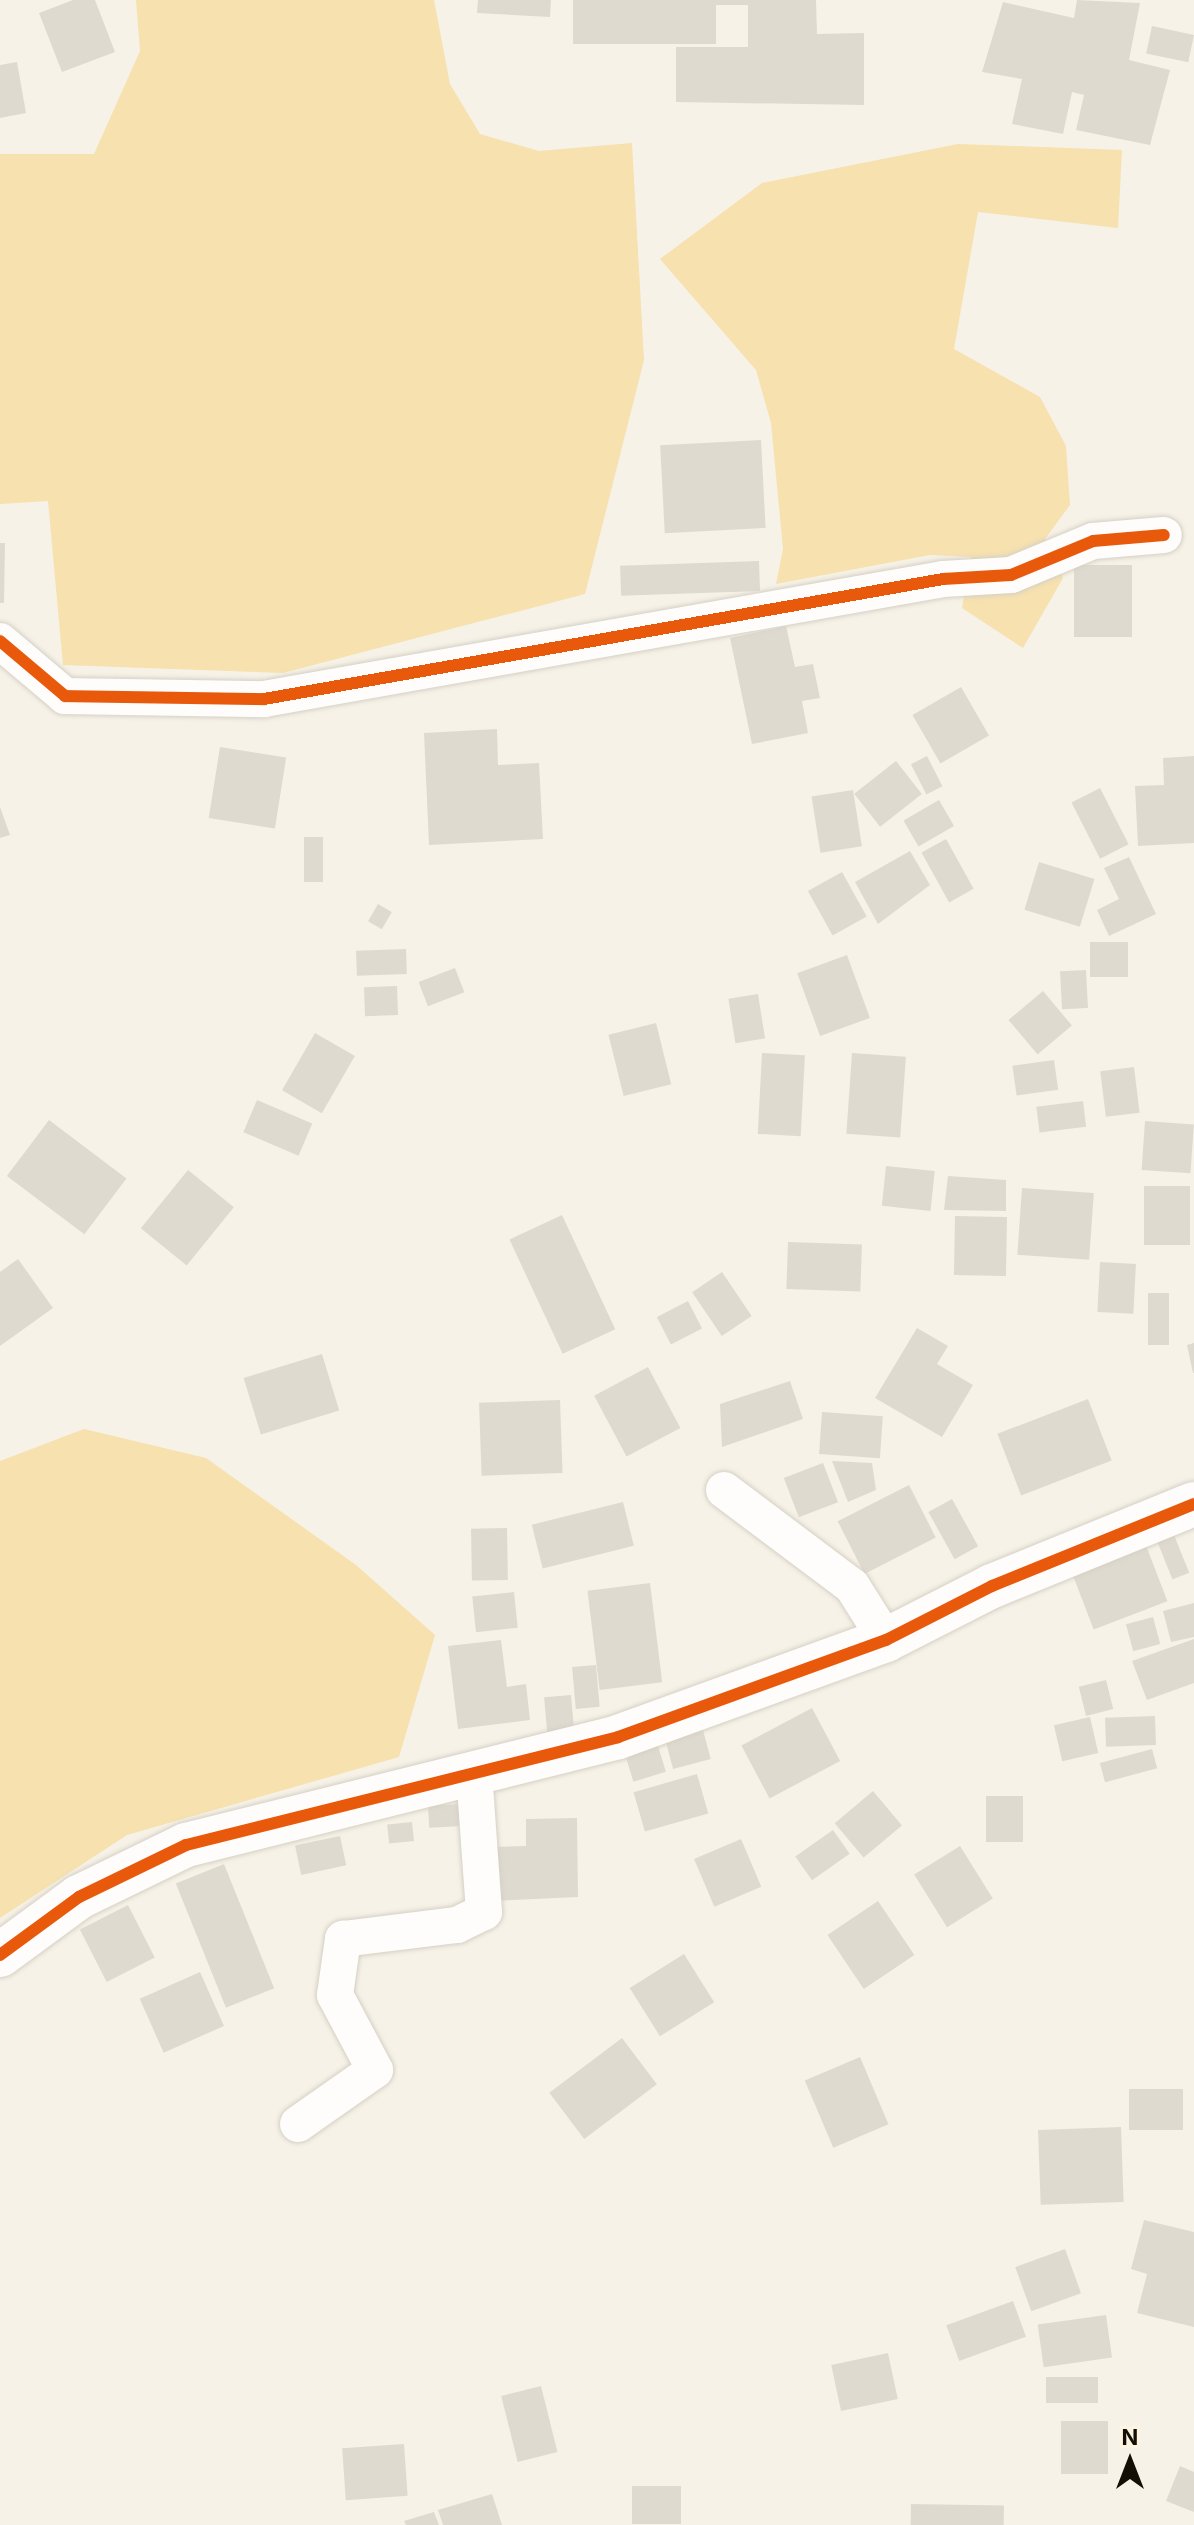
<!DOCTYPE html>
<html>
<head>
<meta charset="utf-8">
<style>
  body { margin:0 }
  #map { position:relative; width:1194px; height:2525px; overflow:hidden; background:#f7f2e7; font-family:Inter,sans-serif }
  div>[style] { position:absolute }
  .green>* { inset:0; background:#f6e1af }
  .building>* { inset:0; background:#dfdacf; transform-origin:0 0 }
  .roads { filter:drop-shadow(0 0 2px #d5d0c5) drop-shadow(0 0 2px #d5d0c5) }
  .minor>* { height:36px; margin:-18px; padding:0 18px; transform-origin:18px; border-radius:18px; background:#fefdfb }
  .tertiary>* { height:44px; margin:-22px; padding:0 22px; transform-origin:22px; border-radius:22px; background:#fefdfb }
  .cycleway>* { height:12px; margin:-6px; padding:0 6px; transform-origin:6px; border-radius:6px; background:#e8590c }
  span { translate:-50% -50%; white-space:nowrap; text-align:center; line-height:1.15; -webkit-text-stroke:7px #fdf5e1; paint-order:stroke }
  .north { position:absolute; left:1090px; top:2421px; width:80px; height:80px; -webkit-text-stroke:6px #fdf5e1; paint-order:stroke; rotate:0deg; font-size:22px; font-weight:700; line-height:32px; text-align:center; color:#130f04 }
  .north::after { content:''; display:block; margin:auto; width:28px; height:36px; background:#130f04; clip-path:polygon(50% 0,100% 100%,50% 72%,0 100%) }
</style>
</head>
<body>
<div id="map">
  <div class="green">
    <div style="clip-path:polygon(136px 0,434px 0,450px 84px,480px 134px,539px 151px,632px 143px,644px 360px,585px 594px,283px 673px,63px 665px,48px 501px,0 504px,0 154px,94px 154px,140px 51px)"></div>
    <div style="clip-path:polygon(958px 144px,1122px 150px,1118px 228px,978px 212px,954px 349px,1040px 397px,1066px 446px,1070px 505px,1045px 539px,1063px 578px,1023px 648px,962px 608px,971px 557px,930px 555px,776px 584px,783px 549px,771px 423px,756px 370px,660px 259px,762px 183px)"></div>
    <div style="clip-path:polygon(84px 1429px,206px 1458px,356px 1565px,435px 1635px,399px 1757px,127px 1835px,0 1918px,0 1461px)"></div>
  </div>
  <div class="building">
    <div style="clip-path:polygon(73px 0,95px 0,115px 52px,62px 72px,39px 13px)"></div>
    <div style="clip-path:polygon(478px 0,551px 0,550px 17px,477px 13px)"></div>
    <div style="clip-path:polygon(573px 0,816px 0,817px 34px,864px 33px,864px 105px,676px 102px,676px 47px,748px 47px,748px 5px,716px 5px,716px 44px,573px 44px)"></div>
    <div style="clip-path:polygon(1077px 0,1140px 3px,1129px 60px,1170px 70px,1150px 145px,1076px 130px,1084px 95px,1072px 92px,1063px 134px,1012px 124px,1022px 79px,982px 72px,1003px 2px,1074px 18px)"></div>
    <div style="left:1152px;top:26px;width:43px;height:28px;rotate:12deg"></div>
    <div style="clip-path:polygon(17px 62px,26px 113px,0 118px,0 65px)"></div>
    <div style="left:761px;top:440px;width:88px;height:101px;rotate:87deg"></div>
    <div style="clip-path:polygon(0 543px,5px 543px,4px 603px,0 603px)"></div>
    <div style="left:759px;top:561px;width:30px;height:139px;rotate:88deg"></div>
    <div style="left:1074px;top:565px;width:58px;height:72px"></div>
    <div style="clip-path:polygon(786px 626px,795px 667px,813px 664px,820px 698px,802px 701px,808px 733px,752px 744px,730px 638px)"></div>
    <div style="left:961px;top:687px;width:56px;height:56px;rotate:60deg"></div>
    <div style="clip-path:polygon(497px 729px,498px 765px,539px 763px,543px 839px,429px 845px,424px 733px)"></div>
    <div style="left:220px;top:747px;width:67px;height:72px;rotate:9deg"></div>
    <div style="left:927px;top:756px;width:34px;height:18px;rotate:63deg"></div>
    <div style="clip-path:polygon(1194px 756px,1194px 843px,1138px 846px,1135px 786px,1164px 785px,1163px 758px)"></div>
    <div style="left:896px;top:761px;width:42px;height:53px;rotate:52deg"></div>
    <div style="left:1100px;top:788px;width:63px;height:32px;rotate:63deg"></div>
    <div style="left:853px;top:790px;width:57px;height:42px;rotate:81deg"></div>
    <div style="left:939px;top:800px;width:30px;height:41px;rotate:60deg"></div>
    <div style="clip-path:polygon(0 807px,10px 835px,0 838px)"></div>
    <div style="left:304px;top:837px;width:19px;height:45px"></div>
    <div style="left:946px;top:839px;width:57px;height:28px;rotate:61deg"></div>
    <div style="clip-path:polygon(910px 851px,930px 885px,878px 924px,855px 882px)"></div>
    <div style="clip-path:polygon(1129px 857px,1156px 914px,1109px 936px,1097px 910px,1119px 899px,1104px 868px)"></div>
    <div style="left:1039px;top:862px;width:58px;height:50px;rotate:17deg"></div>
    <div style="left:842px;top:872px;width:51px;height:39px;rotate:61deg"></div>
    <div style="left:378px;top:904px;width:16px;height:20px;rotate:30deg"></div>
    <div style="left:1128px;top:942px;width:35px;height:38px;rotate:90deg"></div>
    <div style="left:406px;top:949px;width:25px;height:50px;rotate:88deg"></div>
    <div style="left:847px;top:955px;width:67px;height:53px;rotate:70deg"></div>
    <div style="left:455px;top:968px;width:26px;height:39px;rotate:69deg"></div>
    <div style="left:1086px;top:970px;width:38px;height:26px;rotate:87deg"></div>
    <div style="left:397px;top:986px;width:29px;height:33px;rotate:88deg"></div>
    <div style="left:1043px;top:991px;width:45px;height:45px;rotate:50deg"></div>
    <div style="left:758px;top:994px;width:45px;height:30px;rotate:81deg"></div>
    <div style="left:656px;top:1023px;width:63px;height:49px;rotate:76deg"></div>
    <div style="left:315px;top:1033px;width:46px;height:66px;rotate:30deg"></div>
    <div style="left:762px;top:1053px;width:43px;height:81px;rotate:3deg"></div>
    <div style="left:852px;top:1053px;width:54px;height:81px;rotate:4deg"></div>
    <div style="left:1054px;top:1060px;width:30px;height:42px;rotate:82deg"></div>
    <div style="left:1134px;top:1067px;width:46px;height:34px;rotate:83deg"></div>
    <div style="left:257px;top:1100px;width:60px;height:35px;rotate:23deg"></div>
    <div style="left:1083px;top:1101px;width:26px;height:47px;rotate:83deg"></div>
    <div style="left:49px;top:1120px;width:97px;height:70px;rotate:37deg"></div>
    <div style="left:1145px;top:1121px;width:49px;height:49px;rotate:4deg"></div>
    <div style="left:886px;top:1166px;width:49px;height:40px;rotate:6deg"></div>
    <div style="left:188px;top:1170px;width:59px;height:75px;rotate:39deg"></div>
    <div style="clip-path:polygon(948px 1176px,1006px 1180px,1006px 1211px,944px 1210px)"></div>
    <div style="left:1144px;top:1186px;width:46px;height:59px"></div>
    <div style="left:1022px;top:1188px;width:72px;height:67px;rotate:4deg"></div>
    <div style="left:562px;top:1215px;width:126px;height:58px;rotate:65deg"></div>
    <div style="left:955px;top:1216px;width:52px;height:59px;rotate:1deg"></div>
    <div style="left:788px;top:1242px;width:74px;height:47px;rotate:2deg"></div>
    <div style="clip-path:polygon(18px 1259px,53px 1308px,0 1346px,0 1272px)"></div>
    <div style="left:1100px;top:1262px;width:36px;height:50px;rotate:3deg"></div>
    <div style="left:722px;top:1272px;width:53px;height:36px;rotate:56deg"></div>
    <div style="left:1148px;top:1293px;width:21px;height:52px"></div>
    <div style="left:688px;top:1301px;width:31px;height:35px;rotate:63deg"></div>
    <div style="clip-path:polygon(917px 1328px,948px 1346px,937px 1364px,973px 1385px,942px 1437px,875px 1398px)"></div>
    <div style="clip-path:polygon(1194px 1343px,1194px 1373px,1193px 1373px,1187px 1345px)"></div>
    <div style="left:322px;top:1354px;width:59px;height:82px;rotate:73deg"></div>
    <div style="left:648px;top:1367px;width:69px;height:61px;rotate:62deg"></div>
    <div style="clip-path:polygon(790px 1381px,803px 1419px,722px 1447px,720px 1404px)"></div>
    <div style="left:1088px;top:1399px;width:66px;height:97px;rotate:69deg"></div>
    <div style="left:560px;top:1400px;width:73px;height:81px;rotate:88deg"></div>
    <div style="left:822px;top:1412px;width:61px;height:42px;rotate:4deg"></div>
    <div style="clip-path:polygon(832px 1461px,872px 1463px,876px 1490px,848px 1502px)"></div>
    <div style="left:823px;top:1463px;width:42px;height:42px;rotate:69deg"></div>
    <div style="left:909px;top:1485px;width:59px;height:80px;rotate:63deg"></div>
    <div style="left:952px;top:1499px;width:54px;height:27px;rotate:61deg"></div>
    <div style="left:623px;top:1502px;width:45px;height:94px;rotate:76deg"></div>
    <div style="left:507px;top:1528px;width:52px;height:36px;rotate:89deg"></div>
    <div style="left:1172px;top:1530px;width:46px;height:18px;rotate:68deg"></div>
    <div style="left:1142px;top:1535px;width:71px;height:79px;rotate:69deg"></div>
    <div style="left:650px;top:1583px;width:100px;height:63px;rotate:83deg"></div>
    <div style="left:514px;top:1592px;width:36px;height:42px;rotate:84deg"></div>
    <div style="clip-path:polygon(1194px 1603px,1194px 1637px,1171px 1642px,1163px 1611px)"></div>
    <div style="left:1153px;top:1617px;width:28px;height:28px;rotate:75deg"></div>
    <div style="clip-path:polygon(1194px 1639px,1194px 1683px,1147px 1700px,1132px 1661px)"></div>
    <div style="clip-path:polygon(501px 1640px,507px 1687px,526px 1684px,530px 1720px,458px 1729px,448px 1646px)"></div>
    <div style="left:596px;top:1665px;width:42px;height:24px;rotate:85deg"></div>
    <div style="left:1106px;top:1680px;width:30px;height:28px;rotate:76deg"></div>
    <div style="left:571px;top:1695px;width:35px;height:27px;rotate:85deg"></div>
    <div style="left:812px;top:1708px;width:60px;height:80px;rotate:62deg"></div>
    <div style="left:1155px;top:1716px;width:29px;height:50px;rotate:88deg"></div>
    <div style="left:1090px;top:1717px;width:37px;height:37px;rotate:77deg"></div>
    <div style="left:703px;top:1730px;width:30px;height:39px;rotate:75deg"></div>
    <div style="left:658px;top:1746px;width:27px;height:34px;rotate:73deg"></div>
    <div style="left:1152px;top:1749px;width:20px;height:54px;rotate:75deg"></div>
    <div style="left:697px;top:1774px;width:41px;height:66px;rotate:74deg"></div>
    <div style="left:873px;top:1791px;width:45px;height:50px;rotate:50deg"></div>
    <div style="left:986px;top:1796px;width:37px;height:46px"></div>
    <div style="left:462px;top:1804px;width:22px;height:34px;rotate:87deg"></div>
    <div style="clip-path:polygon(577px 1818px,578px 1897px,492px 1901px,490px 1847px,526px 1846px,526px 1819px)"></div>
    <div style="left:412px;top:1822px;width:19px;height:25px;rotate:84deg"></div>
    <div style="left:833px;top:1830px;width:29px;height:46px;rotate:55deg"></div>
    <div style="left:340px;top:1836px;width:30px;height:46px;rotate:78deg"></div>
    <div style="left:741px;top:1839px;width:52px;height:51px;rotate:67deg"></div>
    <div style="left:960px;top:1846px;width:62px;height:54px;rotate:58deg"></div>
    <div style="left:224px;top:1864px;width:134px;height:52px;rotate:68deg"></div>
    <div style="left:878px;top:1901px;width:65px;height:61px;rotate:56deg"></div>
    <div style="left:128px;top:1905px;width:59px;height:54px;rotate:63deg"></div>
    <div style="left:684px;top:1954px;width:57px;height:64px;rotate:58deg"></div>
    <div style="left:200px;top:1972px;width:59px;height:66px;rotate:66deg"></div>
    <div style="left:622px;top:2038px;width:58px;height:91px;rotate:53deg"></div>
    <div style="left:860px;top:2057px;width:73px;height:60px;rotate:67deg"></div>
    <div style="left:1129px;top:2089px;width:54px;height:41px"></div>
    <div style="left:1121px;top:2127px;width:75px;height:83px;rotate:88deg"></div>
    <div style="clip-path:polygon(1144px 2220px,1194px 2232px,1194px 2327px,1137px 2313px,1147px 2274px,1131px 2269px)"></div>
    <div style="left:1065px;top:2249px;width:47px;height:53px;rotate:70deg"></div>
    <div style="left:1013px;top:2301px;width:38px;height:71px;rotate:70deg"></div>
    <div style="left:1106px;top:2315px;width:43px;height:69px;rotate:82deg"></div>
    <div style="left:888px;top:2353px;width:47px;height:58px;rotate:78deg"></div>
    <div style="left:1046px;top:2377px;width:52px;height:26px"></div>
    <div style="left:541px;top:2386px;width:68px;height:41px;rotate:76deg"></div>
    <div style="left:1061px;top:2421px;width:47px;height:53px"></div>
    <div style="left:404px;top:2444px;width:52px;height:62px;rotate:86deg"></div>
    <div style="clip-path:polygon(1180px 2466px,1194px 2472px,1194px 2512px,1166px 2501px)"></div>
    <div style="left:632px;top:2486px;width:49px;height:38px"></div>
    <div style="clip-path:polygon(492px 2494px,502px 2525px,443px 2525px,438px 2510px)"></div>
    <div style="left:911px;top:2504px;width:93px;height:21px;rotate:1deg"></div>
    <div style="clip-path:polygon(434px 2512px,439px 2525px,406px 2525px,404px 2521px)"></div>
  </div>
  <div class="roads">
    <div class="minor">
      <div style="left:0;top:641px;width:85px;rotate:40.2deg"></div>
      <div style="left:65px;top:696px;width:199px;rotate:0.9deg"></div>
      <div style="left:264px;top:699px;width:690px;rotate:-10.02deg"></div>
      <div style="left:943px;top:579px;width:68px;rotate:-3.4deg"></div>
      <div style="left:1011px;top:575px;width:89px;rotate:-22.5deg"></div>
      <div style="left:1093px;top:541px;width:71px;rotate:-4.8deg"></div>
      <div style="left:724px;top:1490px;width:160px;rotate:36.9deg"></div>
      <div style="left:852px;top:1586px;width:64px;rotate:57.8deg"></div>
      <div style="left:298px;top:2124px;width:94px;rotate:-35deg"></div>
      <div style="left:375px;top:2070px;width:85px;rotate:-118.1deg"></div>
      <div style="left:335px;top:1995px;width:57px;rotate:-81.9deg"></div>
      <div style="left:343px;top:1939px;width:115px;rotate:-7deg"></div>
      <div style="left:457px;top:1925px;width:30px;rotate:-26deg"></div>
      <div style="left:484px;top:1912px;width:139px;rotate:-94.1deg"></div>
    </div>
    <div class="tertiary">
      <div style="left:0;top:1955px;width:98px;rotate:-36.3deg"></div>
      <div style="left:79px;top:1897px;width:119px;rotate:-25.9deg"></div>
      <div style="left:186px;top:1845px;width:445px;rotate:-14deg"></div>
      <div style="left:618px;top:1737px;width:285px;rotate:-19.9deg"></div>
      <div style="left:886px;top:1640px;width:119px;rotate:-27deg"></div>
      <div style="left:992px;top:1586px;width:218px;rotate:-22.1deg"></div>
    </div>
  </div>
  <div class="cycleway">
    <div style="left:0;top:641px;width:85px;rotate:40.2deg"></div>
    <div style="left:65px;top:696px;width:199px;rotate:0.9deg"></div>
    <div style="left:264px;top:699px;width:690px;rotate:-10.02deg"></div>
    <div style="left:943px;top:579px;width:68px;rotate:-3.4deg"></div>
    <div style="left:1011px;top:575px;width:89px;rotate:-22.5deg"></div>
    <div style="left:1093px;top:541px;width:71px;rotate:-4.8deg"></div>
    <div style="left:0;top:1955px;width:98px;rotate:-36.3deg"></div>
    <div style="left:79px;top:1897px;width:119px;rotate:-25.9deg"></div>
    <div style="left:186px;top:1845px;width:445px;rotate:-14deg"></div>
    <div style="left:618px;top:1737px;width:285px;rotate:-19.9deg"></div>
    <div style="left:886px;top:1640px;width:119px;rotate:-27deg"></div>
    <div style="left:992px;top:1586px;width:218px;rotate:-22.1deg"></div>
  </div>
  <div class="north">N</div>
</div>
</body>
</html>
